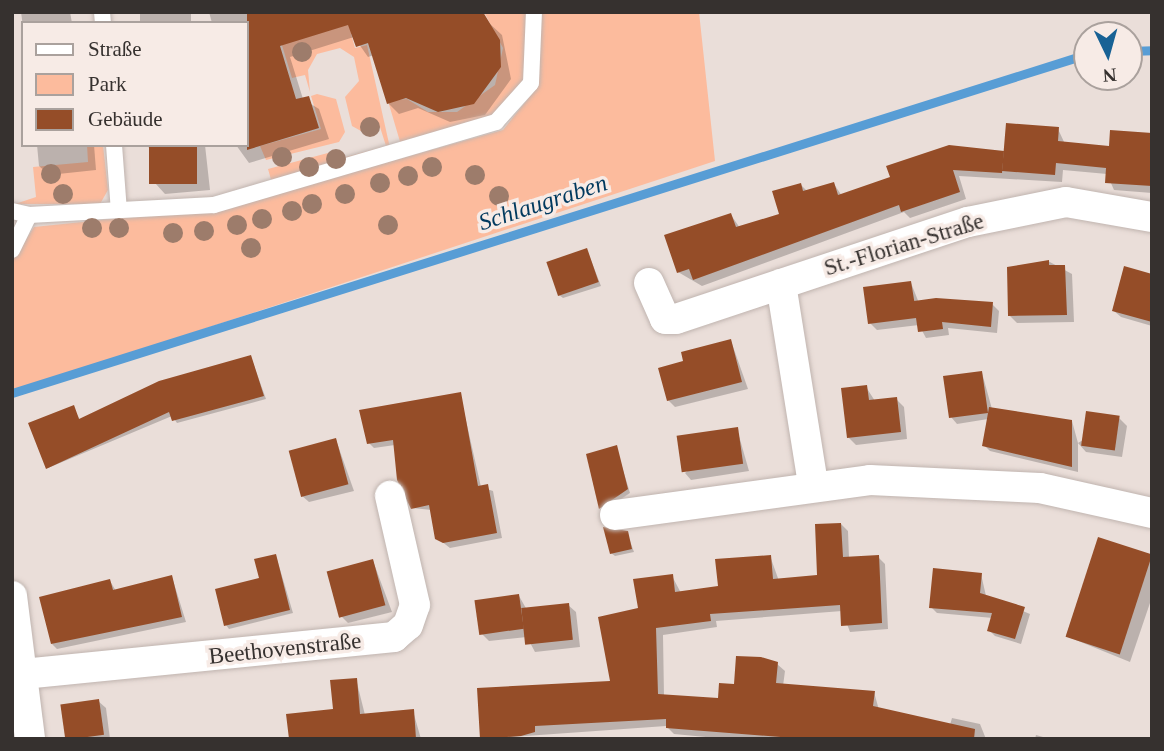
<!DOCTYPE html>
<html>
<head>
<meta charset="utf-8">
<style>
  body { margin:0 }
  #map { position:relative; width:1164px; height:751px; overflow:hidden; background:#eaded9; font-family:"Times New Roman",serif }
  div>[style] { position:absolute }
  .green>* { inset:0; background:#fcbb9d }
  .shadow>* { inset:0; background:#0003; transform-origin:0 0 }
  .stream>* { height:9px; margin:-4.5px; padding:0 4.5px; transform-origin:4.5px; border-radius:4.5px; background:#589dd5 }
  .building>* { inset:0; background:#954d28; transform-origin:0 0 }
  .roads { filter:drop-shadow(0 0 2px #c0b4af) drop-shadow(0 0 2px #c0b4af) }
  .lane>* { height:16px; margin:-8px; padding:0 8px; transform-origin:8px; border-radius:8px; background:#fff }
  .street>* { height:30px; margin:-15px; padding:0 15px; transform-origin:15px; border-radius:15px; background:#fff }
  .trees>* { width:20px; height:20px; margin:-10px; border-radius:50%; background:#9d7c6b }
  span { translate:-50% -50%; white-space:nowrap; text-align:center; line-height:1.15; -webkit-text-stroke:7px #f7ebe6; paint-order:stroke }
  .street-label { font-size:23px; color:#36312f }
  .water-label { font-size:24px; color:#00395e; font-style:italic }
  .frame { position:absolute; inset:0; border:14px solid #36312f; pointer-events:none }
  .legend { position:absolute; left:21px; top:21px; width:228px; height:126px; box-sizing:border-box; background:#f7ebe6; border:2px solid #aaa19d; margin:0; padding:9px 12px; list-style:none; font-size:21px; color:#36312f }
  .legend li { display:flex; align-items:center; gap:14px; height:35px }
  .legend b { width:35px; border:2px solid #aaa19d }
  .north { position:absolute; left:1073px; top:21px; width:70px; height:70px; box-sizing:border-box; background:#f7ebe6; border:2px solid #aaa19d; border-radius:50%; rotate:175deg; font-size:19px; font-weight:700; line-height:28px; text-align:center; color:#36312f }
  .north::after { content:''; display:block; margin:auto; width:24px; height:32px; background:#186295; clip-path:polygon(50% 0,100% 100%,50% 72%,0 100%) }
</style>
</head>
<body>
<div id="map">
  <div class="green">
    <div style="clip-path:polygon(484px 12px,528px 12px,523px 81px,490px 118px,401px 145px,388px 101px,407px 99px,428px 112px,457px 112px,495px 85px,503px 48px)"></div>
    <div style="clip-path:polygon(539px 12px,699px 12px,715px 161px,12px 392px,12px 262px,34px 227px,227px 207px,503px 130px,536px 89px)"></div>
    <div style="clip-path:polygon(359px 19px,363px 30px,351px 34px,355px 48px,367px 45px,390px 148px,272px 183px,268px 169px,339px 150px,342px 158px,386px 146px,380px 127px,361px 131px,352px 126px,345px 97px,359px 81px,354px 57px,340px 48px,317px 54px,308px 70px,310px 92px,305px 75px,292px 78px,281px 42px)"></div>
    <div style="clip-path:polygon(317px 94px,336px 99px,345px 132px,339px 142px,266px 160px,260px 146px,321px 129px,311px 96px)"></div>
    <div style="clip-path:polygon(87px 145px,103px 145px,108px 190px,100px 204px,15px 204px,36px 197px,33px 167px,88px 162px)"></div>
  </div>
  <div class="shadow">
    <div style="clip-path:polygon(21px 12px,70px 12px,72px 23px,23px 27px)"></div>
    <div style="left:140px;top:12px;width:51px;height:11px"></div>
    <div style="clip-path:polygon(209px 12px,477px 12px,502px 35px,511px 79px,485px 115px,450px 122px,418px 108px,399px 114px,388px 103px,374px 55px,368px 57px,354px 37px,290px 57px,303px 99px,319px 109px,329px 139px,249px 163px,236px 145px,247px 145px,247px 23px,212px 23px)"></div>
    <div style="clip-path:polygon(1058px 129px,1065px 144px,1110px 148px,1152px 134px,1152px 193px,1114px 190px,1107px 174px,1063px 170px,1062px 182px,959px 176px,966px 199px,910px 218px,904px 212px,702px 286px,678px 272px,731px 215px,740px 228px,781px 215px,800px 184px,808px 192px,834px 184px,842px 196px,1003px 153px)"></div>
    <div style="clip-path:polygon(37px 145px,94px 145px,96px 170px,49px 175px,39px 166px)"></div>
    <div style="clip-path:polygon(145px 145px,205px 145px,210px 190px,165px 194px,155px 183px,151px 149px)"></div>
    <div style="clip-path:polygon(587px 250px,601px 286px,563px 298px,559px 295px)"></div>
    <div style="clip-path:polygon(1048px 261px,1072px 274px,1074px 322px,1017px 323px,1010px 316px)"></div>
    <div style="clip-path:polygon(1152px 276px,1152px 326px,1121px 317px,1114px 311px)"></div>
    <div style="clip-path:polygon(911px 283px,919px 303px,992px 304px,999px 311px,997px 333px,948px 328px,949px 335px,926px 338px,919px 325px,877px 330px,870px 323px)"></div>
    <div style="clip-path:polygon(731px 341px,748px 389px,675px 407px,668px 400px,685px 363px)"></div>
    <div style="clip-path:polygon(251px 357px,266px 399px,177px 423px,172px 416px,48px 468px,30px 424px,73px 407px,80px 420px)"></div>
    <div style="clip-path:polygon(982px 373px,992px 409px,1072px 421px,1078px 443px,1119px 418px,1127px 426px,1122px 457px,1086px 452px,1078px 443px,1078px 472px,990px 451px,984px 445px,988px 419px,957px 424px,951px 417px)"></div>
    <div style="clip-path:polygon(866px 387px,875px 401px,896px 399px,904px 407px,907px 439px,856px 445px,848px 437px)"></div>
    <div style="clip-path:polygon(460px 394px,481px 487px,493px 491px,502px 538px,450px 548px,437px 538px,432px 510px,412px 508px,395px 445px,374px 448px,369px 443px)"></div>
    <div style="clip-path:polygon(737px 429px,749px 471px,691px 480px,685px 473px)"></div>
    <div style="clip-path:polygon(336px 440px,354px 491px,309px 502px,301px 495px)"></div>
    <div style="clip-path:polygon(616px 447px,630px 493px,603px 511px,588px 455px)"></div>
    <div style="clip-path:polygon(841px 524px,848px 531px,849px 558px,878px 557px,885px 564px,888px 629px,850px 632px,842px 611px,716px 621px,717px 627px,663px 635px,664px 696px,720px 700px,777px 664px,785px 671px,783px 686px,874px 692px,879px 710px,950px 725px,952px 718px,980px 724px,986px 739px,727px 739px,674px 734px,666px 726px,482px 739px,612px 683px,640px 610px,672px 576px,681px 593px,720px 588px,770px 556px,779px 581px,819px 577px)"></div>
    <div style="clip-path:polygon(627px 533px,634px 552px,615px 556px,611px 553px)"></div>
    <div style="clip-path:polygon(1099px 539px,1152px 557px,1152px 597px,1130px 662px,1066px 636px)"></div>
    <div style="clip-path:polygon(276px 556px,293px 613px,229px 629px,226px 625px)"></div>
    <div style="clip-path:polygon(373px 561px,392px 612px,348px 623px,340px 615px)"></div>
    <div style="clip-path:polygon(981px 574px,986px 596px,1030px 614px,1021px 644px,995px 636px,989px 630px,993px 618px,937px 613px,931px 607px)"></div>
    <div style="clip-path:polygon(172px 577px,186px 622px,57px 649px,52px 644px,110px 581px,116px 591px)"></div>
    <div style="clip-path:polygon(519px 596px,527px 610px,568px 605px,576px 612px,580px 647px,535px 652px,527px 637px,489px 641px,481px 633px)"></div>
    <div style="clip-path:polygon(356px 679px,365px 715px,413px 711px,421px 739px,291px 739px,335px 711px)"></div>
    <div style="clip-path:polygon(98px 701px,106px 708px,110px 739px,66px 739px)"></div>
    <div style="clip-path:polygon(1036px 735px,1050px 739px,1035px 739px)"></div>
  </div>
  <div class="stream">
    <div style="left:1129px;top:51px;width:23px;rotate:-2deg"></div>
    <div style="left:12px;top:393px;width:1127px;rotate:-17.5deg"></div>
  </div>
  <div class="building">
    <div style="clip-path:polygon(247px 12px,483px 12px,500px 40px,501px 67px,474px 104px,438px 112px,406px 98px,387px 104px,368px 43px,356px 47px,348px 25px,280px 46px,296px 99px,309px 96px,319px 128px,247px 150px)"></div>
    <div style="clip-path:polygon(1006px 123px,1059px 127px,1058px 141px,1109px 146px,1110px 130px,1152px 133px,1152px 186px,1105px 183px,1106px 168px,1056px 163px,1055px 175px,1002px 171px)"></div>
    <div style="left:149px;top:145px;width:48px;height:39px"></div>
    <div style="clip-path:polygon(949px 145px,1004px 151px,1002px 173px,953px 170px,960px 192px,901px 212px,899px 205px,693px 280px,689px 269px,677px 273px,664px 235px,731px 213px,736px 227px,779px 214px,772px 191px,801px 183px,803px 191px,834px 182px,838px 195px,890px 177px,886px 166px)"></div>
    <div style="left:587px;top:248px;width:36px;height:43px;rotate:71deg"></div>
    <div style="clip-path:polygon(1049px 260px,1049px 265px,1065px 265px,1067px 315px,1008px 316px,1007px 267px)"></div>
    <div style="clip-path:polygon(1124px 266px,1152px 274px,1152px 322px,1112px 311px)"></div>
    <div style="clip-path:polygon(911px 281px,916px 312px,914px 301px,936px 298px,993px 302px,991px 327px,942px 322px,943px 329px,918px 332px,916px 318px,868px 324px,863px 287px)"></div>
    <div style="clip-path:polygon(731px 339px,742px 382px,667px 401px,658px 368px,683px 361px,681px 352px)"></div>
    <div style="clip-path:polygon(251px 355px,264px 396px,172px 421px,169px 412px,46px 469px,28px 423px,74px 405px,79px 419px,159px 381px)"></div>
    <div style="clip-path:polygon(982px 371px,988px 413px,989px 407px,1072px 420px,1072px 467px,982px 446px,988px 413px,949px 418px,943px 376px)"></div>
    <div style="clip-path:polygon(867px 385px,869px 400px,897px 397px,901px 432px,847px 438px,841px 388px)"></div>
    <div style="clip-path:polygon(461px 392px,478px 486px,488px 484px,497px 533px,443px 543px,435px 539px,429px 505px,411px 509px,397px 480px,393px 440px,367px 444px,359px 410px)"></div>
    <div style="left:1086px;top:411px;width:34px;height:35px;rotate:8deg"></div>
    <div style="left:738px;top:427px;width:37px;height:62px;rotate:82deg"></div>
    <div style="left:336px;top:438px;width:48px;height:49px;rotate:75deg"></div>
    <div style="clip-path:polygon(617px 445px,628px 489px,599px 509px,586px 454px)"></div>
    <div style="clip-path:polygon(841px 523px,843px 557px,879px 555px,882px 623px,841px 626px,840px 605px,710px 614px,711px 621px,656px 628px,658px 694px,718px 698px,719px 683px,734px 684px,736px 656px,761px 657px,778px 662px,776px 683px,875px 691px,873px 706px,975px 729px,974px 739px,806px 739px,666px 728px,666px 719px,535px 726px,535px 732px,521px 736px,480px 739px,477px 688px,610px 681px,598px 617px,638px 608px,633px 579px,673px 574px,675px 592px,718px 586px,715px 559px,771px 555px,773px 579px,817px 575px,815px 524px)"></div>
    <div style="clip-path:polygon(603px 527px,628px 531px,632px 549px,610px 554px)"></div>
    <div style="left:1098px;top:537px;width:57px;height:105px;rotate:18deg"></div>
    <div style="clip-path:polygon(276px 554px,290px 610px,224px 626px,215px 589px,259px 578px,254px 559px)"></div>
    <div style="left:373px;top:559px;width:48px;height:48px;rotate:75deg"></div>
    <div style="clip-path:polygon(933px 568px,982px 573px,980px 593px,1025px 607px,1015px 639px,987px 631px,992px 613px,929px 608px)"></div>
    <div style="clip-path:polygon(172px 575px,182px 617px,51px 644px,39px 597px,110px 579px,113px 590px)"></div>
    <div style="left:519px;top:594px;width:35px;height:45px;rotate:82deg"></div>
    <div style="left:569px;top:603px;width:37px;height:48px;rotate:84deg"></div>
    <div style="clip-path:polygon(357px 678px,360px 714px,414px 709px,416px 739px,289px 739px,286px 714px,333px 709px,330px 680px)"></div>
    <div style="left:99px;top:699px;width:36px;height:39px;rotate:82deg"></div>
  </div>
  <div class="roads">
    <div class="lane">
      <div style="left:102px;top:12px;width:11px;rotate:85deg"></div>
      <div style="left:114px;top:145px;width:66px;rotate:85.7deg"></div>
      <div style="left:12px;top:211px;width:17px;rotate:13deg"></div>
      <div style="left:12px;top:250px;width:39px;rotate:-64deg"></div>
      <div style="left:29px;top:215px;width:185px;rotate:-3.1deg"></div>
      <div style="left:214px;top:205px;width:294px;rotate:-16.4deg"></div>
      <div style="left:496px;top:122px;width:52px;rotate:-48.1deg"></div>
      <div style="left:531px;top:83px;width:71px;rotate:-87.6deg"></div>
    </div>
    <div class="street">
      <div style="left:649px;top:283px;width:39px;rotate:66deg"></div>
      <div style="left:665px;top:319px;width:11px"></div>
      <div style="left:676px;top:319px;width:308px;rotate:-18.4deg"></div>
      <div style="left:968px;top:222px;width:100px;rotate:-11.5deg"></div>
      <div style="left:1066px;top:202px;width:87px;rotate:9.9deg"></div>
      <div style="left:781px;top:284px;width:203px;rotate:80.9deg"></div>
      <div style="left:615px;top:515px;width:257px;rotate:-7.8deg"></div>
      <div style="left:870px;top:480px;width:170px;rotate:2.7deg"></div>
      <div style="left:1040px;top:488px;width:115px;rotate:12.6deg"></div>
      <div style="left:12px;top:596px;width:144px;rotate:82.8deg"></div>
      <div style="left:23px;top:674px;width:373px;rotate:-5.7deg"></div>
      <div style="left:394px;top:637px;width:18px;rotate:-41deg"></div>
      <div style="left:408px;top:625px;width:21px;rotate:-71deg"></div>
      <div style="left:415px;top:605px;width:112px;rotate:-102.9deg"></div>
    </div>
  </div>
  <div class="trees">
    <div style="left:302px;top:52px"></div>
    <div style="left:370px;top:127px"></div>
    <div style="left:282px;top:157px"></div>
    <div style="left:336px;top:159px"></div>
    <div style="left:309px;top:167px"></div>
    <div style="left:432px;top:167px"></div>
    <div style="left:51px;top:174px"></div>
    <div style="left:475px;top:175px"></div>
    <div style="left:408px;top:176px"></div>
    <div style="left:380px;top:183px"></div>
    <div style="left:63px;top:194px"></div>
    <div style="left:345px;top:194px"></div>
    <div style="left:499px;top:196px"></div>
    <div style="left:312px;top:204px"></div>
    <div style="left:292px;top:211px"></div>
    <div style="left:262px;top:219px"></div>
    <div style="left:237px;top:225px"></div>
    <div style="left:388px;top:225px"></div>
    <div style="left:92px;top:228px"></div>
    <div style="left:119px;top:228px"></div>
    <div style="left:204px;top:231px"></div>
    <div style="left:173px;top:233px"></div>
    <div style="left:251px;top:248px"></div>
  </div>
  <div class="street-label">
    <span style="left:904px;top:245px;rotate:-17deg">St.-Florian-Straße</span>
    <span style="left:285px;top:649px;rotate:-6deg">Beethovenstraße</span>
  </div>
  <div class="water-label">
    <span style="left:543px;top:203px;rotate:-18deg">Schlaugraben</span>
  </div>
  <div class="frame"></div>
  <ul class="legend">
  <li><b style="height:9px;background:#fff"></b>Straße</li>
  <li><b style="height:19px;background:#fcbb9d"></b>Park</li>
  <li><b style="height:19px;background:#954d28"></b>Gebäude</li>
  </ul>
  <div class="north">N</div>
</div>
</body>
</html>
